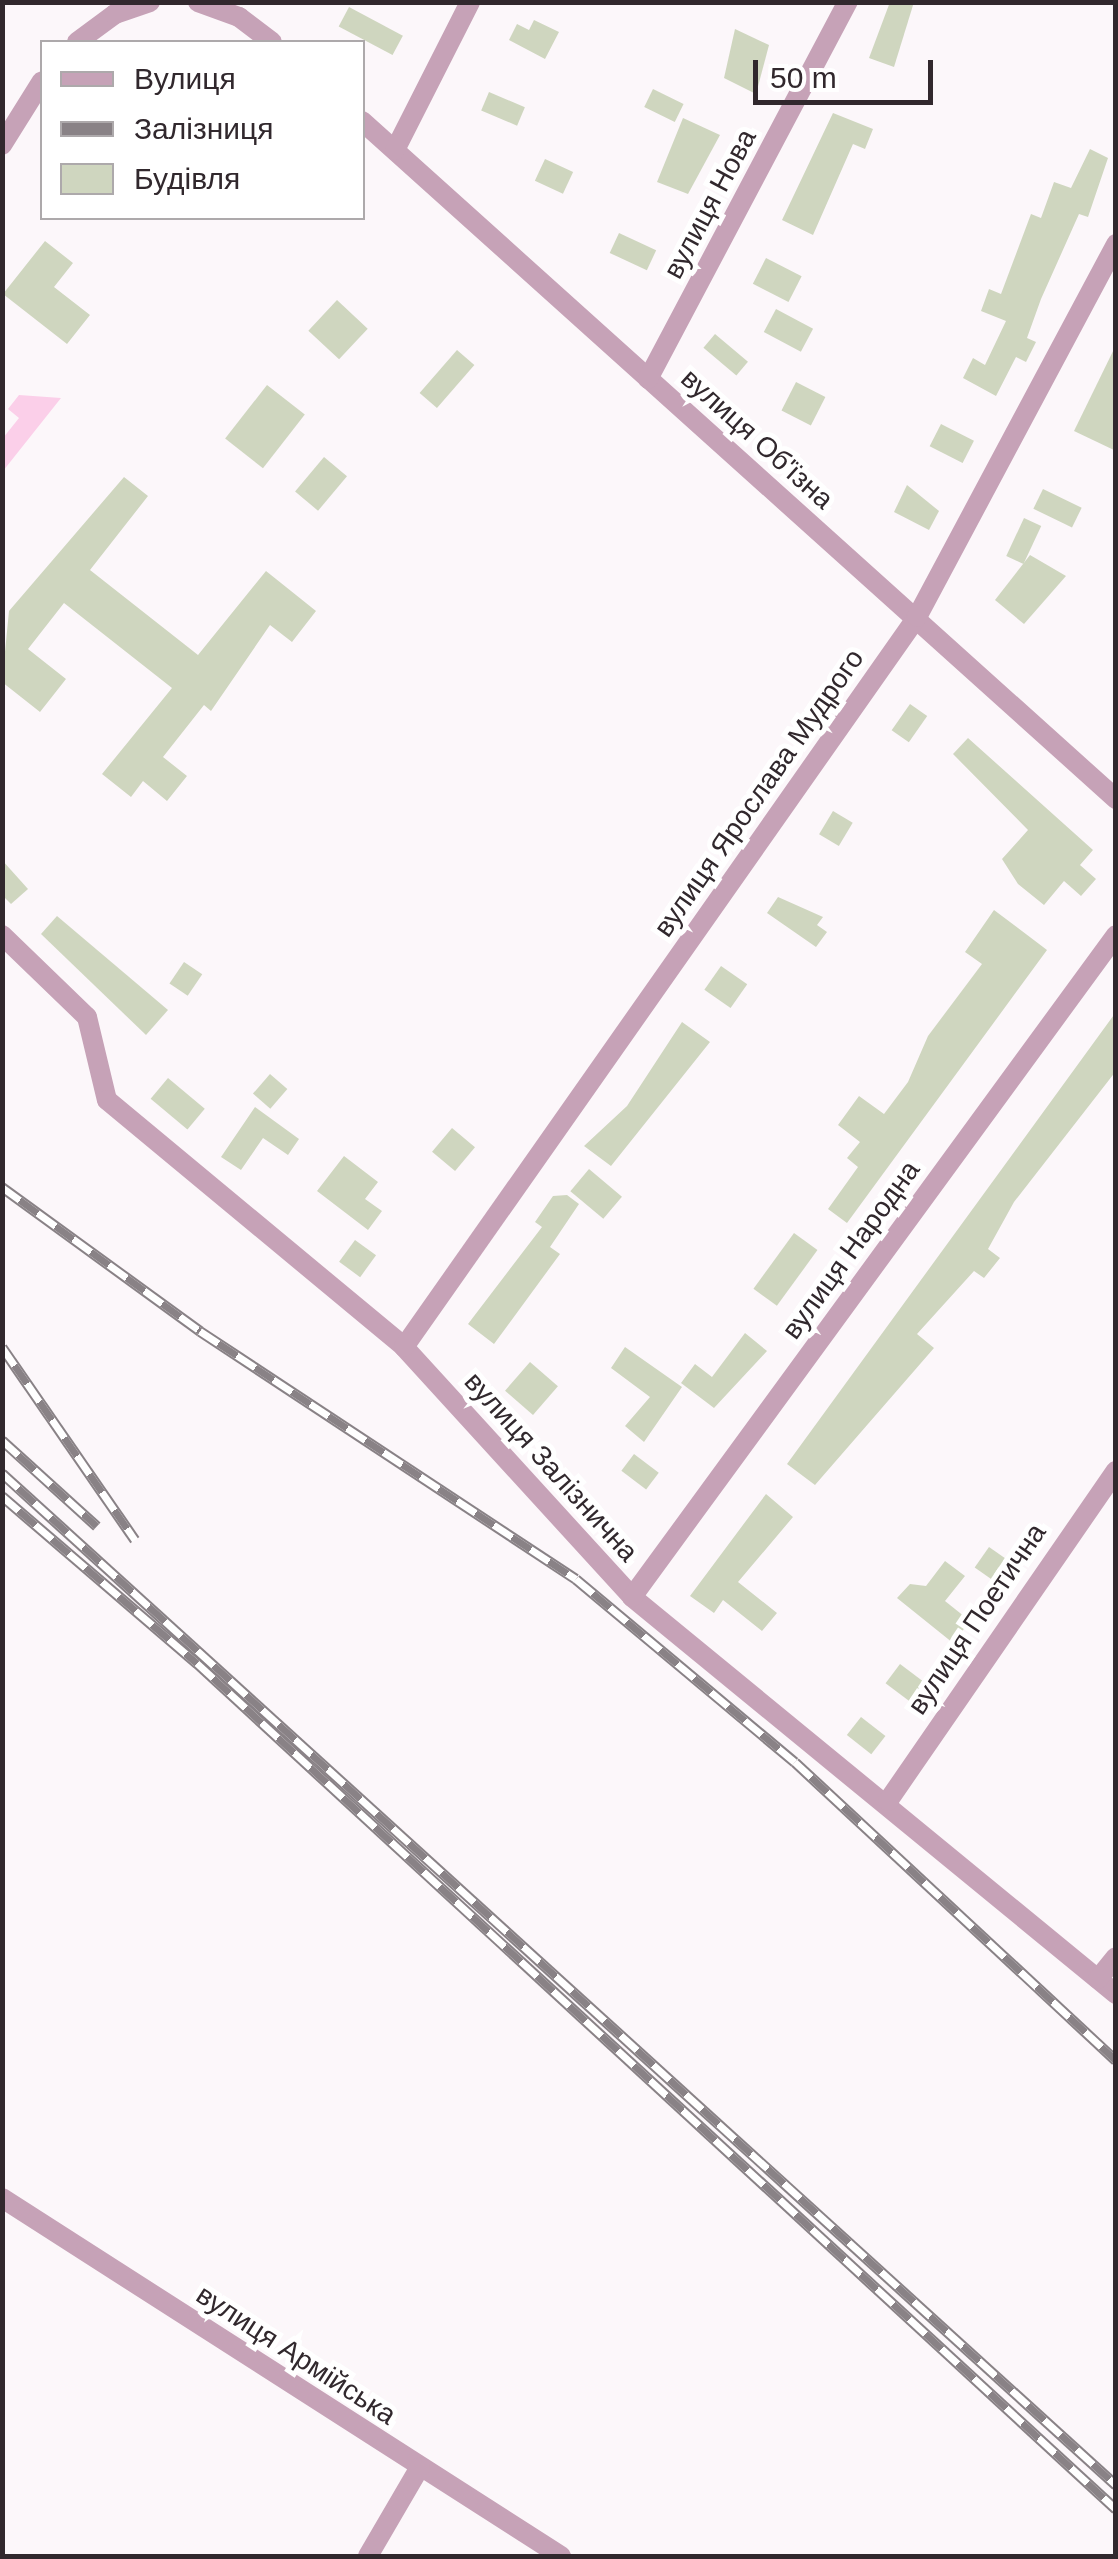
<!DOCTYPE html>
<html>
<head>
<meta charset="utf-8">
<style>
  body { margin:0 }
  #map { position:relative; width:1118px; height:2559px; overflow:hidden; background:#fcf7fa; font-family:Helvetica,sans-serif }
  div>[style] { position:absolute }
  .green>* { inset:0; background:#fbcfe9 }
  .building>* { inset:0; background:#cfd6bf; transform-origin:0 0 }
  .minor>* { height:20px; margin:-10px; padding:0 10px; transform-origin:10px; border-radius:10px; background:#c6a2b7 }
  .rail>* { height:11px; margin-top:-5.5px; transform-origin:0; background:repeating-linear-gradient(90deg,#fff 0 22px,#898286 0 44px); box-sizing:border-box; border-block:2px solid #898286 }
  span { translate:-50% -50%; white-space:nowrap; text-align:center; line-height:1.15; -webkit-text-stroke:10px #fff; paint-order:stroke }
  .street-label { font-size:28px; color:#31282d }
  .frame { position:absolute; inset:0; border:5px solid #31282d; pointer-events:none }
  .legend { position:absolute; left:40px; top:40px; width:325px; height:180px; box-sizing:border-box; background:#fff; border:2px solid #ada9ab; margin:0; padding:12px 18px; list-style:none; font-size:30px; color:#31282d }
  .legend li { display:flex; align-items:center; gap:20px; height:50px }
  .legend b { width:50px; border:2px solid #ada9ab }
  .scale { position:absolute; left:753px; top:60px; width:180px; height:45px; box-sizing:border-box; border:5px solid #31282d; border-top:0; padding-left:12px; font-size:30px; line-height:35px; white-space:nowrap; color:#31282d; -webkit-text-stroke:8px #fff; paint-order:stroke }
</style>
</head>
<body>
<div id="map">
  <div class="green">
    <div style="clip-path:polygon(19px 395px,61px 398px,3px 471px,3px 438px,19px 418px,8px 409px)"></div>
  </div>
  <div class="building">
    <div style="clip-path:polygon(890px 2px,914px 2px,894px 67px,869px 58px)"></div>
    <div style="left:349px;top:7px;width:61px;height:22px;rotate:28deg"></div>
    <div style="clip-path:polygon(534px 20px,559px 32px,545px 59px,509px 40px,517px 24px,529px 30px)"></div>
    <div style="clip-path:polygon(735px 29px,769px 45px,756px 94px,724px 78px)"></div>
    <div style="left:653px;top:89px;width:34px;height:20px;rotate:26deg"></div>
    <div style="left:489px;top:92px;width:39px;height:20px;rotate:23deg"></div>
    <div style="clip-path:polygon(833px 113px,873px 129px,865px 149px,853px 144px,813px 235px,782px 220px)"></div>
    <div style="clip-path:polygon(683px 118px,720px 135px,688px 194px,657px 182px)"></div>
    <div style="clip-path:polygon(1090px 149px,1108px 158px,1088px 217px,1079px 214px,1041px 299px,1027px 338px,1036px 342px,1026px 362px,1016px 357px,996px 396px,963px 378px,973px 358px,985px 365px,1006px 321px,981px 311px,989px 289px,1001px 294px,1031px 214px,1041px 218px,1054px 182px,1071px 188px)"></div>
    <div style="left:545px;top:159px;width:31px;height:24px;rotate:25deg"></div>
    <div style="left:619px;top:233px;width:41px;height:22px;rotate:25deg"></div>
    <div style="clip-path:polygon(45px 241px,73px 263px,54px 287px,90px 315px,67px 344px,3px 294px)"></div>
    <div style="left:766px;top:258px;width:40px;height:29px;rotate:27deg"></div>
    <div style="left:337px;top:300px;width:42px;height:42px;rotate:43deg"></div>
    <div style="left:776px;top:309px;width:42px;height:26px;rotate:28deg"></div>
    <div style="left:715px;top:334px;width:43px;height:18px;rotate:40deg"></div>
    <div style="clip-path:polygon(1116px 345px,1116px 451px,1074px 431px)"></div>
    <div style="left:457px;top:350px;width:23px;height:57px;rotate:41deg"></div>
    <div style="left:796px;top:382px;width:33px;height:32px;rotate:27deg"></div>
    <div style="left:267px;top:385px;width:48px;height:68px;rotate:38deg"></div>
    <div style="left:941px;top:424px;width:37px;height:25px;rotate:27deg"></div>
    <div style="left:324px;top:457px;width:30px;height:45px;rotate:40deg"></div>
    <div style="clip-path:polygon(124px 477px,148px 496px,90px 570px,198px 655px,266px 571px,316px 611px,292px 642px,270px 625px,211px 711px,204px 705px,163px 757px,187px 776px,167px 801px,143px 781px,131px 797px,102px 774px,172px 688px,64px 603px,28px 649px,66px 679px,40px 712px,2px 682px,9px 611px)"></div>
    <div style="clip-path:polygon(907px 485px,939px 511px,929px 530px,894px 512px)"></div>
    <div style="left:1043px;top:489px;width:43px;height:22px;rotate:26deg"></div>
    <div style="left:1024px;top:518px;width:19px;height:42px;rotate:25deg"></div>
    <div style="clip-path:polygon(1030px 555px,1066px 576px,1024px 624px,995px 600px)"></div>
    <div style="left:910px;top:704px;width:21px;height:32px;rotate:35deg"></div>
    <div style="clip-path:polygon(968px 738px,1093px 850px,1080px 865px,1096px 879px,1081px 896px,1064px 881px,1044px 905px,1018px 884px,1002px 859px,1028px 830px,953px 754px)"></div>
    <div style="left:833px;top:811px;width:23px;height:27px;rotate:31deg"></div>
    <div style="clip-path:polygon(2px 860px,28px 889px,11px 904px,2px 895px)"></div>
    <div style="clip-path:polygon(778px 897px,823px 917px,817px 925px,827px 932px,816px 947px,767px 913px)"></div>
    <div style="clip-path:polygon(994px 910px,1047px 950px,847px 1223px,828px 1209px,858px 1167px,847px 1158px,860px 1142px,838px 1125px,859px 1096px,884px 1114px,908px 1082px,928px 1036px,982px 964px,965px 952px)"></div>
    <div style="clip-path:polygon(57px 916px,168px 1010px,146px 1035px,41px 934px)"></div>
    <div style="left:184px;top:962px;width:22px;height:26px;rotate:34deg"></div>
    <div style="left:721px;top:966px;width:32px;height:29px;rotate:35deg"></div>
    <div style="clip-path:polygon(1116px 1012px,1116px 1071px,1014px 1202px,988px 1249px,1000px 1258px,984px 1278px,974px 1271px,917px 1334px,934px 1348px,815px 1485px,787px 1464px)"></div>
    <div style="clip-path:polygon(682px 1022px,710px 1042px,611px 1166px,584px 1146px,627px 1106px)"></div>
    <div style="left:270px;top:1074px;width:23px;height:26px;rotate:41deg"></div>
    <div style="left:168px;top:1078px;width:48px;height:27px;rotate:40deg"></div>
    <div style="clip-path:polygon(255px 1107px,299px 1139px,288px 1155px,263px 1138px,241px 1170px,221px 1157px)"></div>
    <div style="left:452px;top:1128px;width:30px;height:31px;rotate:40deg"></div>
    <div style="clip-path:polygon(344px 1156px,378px 1182px,365px 1199px,382px 1211px,368px 1230px,317px 1191px)"></div>
    <div style="left:589px;top:1169px;width:43px;height:29px;rotate:40deg"></div>
    <div style="clip-path:polygon(567px 1195px,579px 1204px,550px 1247px,560px 1254px,494px 1344px,468px 1324px,542px 1227px,535px 1222px,553px 1196px)"></div>
    <div style="left:794px;top:1233px;width:29px;height:69px;rotate:36deg"></div>
    <div style="left:355px;top:1240px;width:26px;height:27px;rotate:36deg"></div>
    <div style="clip-path:polygon(745px 1333px,767px 1351px,714px 1408px,681px 1383px,695px 1364px,712px 1377px)"></div>
    <div style="clip-path:polygon(625px 1347px,682px 1387px,644px 1442px,625px 1426px,650px 1397px,611px 1368px)"></div>
    <div style="left:530px;top:1362px;width:37px;height:38px;rotate:41deg"></div>
    <div style="left:634px;top:1454px;width:31px;height:21px;rotate:37deg"></div>
    <div style="clip-path:polygon(766px 1494px,793px 1517px,738px 1582px,777px 1613px,762px 1631px,723px 1600px,714px 1613px,690px 1596px)"></div>
    <div style="left:989px;top:1547px;width:28px;height:25px;rotate:35deg"></div>
    <div style="clip-path:polygon(945px 1561px,965px 1576px,945px 1601px,970px 1621px,953px 1643px,897px 1598px,910px 1584px,926px 1586px)"></div>
    <div style="left:900px;top:1664px;width:30px;height:24px;rotate:37deg"></div>
    <div style="left:861px;top:1717px;width:31px;height:23px;rotate:38deg"></div>
  </div>
  <div class="minor">
    <div style="left:198px;top:2px;width:44px;rotate:20.1deg"></div>
    <div style="left:239px;top:17px;width:41px;rotate:37.1deg"></div>
    <div style="left:77px;top:42px;width:47px;rotate:-36.4deg"></div>
    <div style="left:115px;top:14px;width:37px;rotate:-19deg"></div>
    <div style="left:362px;top:121px;width:1014px;rotate:41.96deg"></div>
    <div style="left:2px;top:145px;width:75px;rotate:-58deg"></div>
    <div style="left:395px;top:150px;width:166px;rotate:-63.1deg"></div>
    <div style="left:648px;top:379px;width:427px;rotate:-62.1deg"></div>
    <div style="left:2px;top:935px;width:118px;rotate:44deg"></div>
    <div style="left:87px;top:1017px;width:85px;rotate:76.5deg"></div>
    <div style="left:107px;top:1100px;width:386px;rotate:39.7deg"></div>
    <div style="left:404px;top:1347px;width:338px;rotate:47.6deg"></div>
    <div style="left:632px;top:1597px;width:626px;rotate:39.36deg"></div>
    <div style="left:404px;top:1347px;width:892px;rotate:-54.9deg"></div>
    <div style="left:917px;top:617px;width:423px;rotate:-61.9deg"></div>
    <div style="left:632px;top:1597px;width:820px;rotate:-53.83deg"></div>
    <div style="left:888px;top:1801px;width:401px;rotate:-55.4deg"></div>
    <div style="left:1098px;top:1979px;width:28px;rotate:-51deg"></div>
    <div style="left:2px;top:2198px;width:664px;rotate:32.64deg"></div>
    <div style="left:368px;top:2556px;width:103px;rotate:-59.7deg"></div>
  </div>
  <div class="rail">
    <div style="left:2px;top:1187px;width:245px;rotate:36deg"></div>
    <div style="left:200px;top:1331px;width:450px;rotate:33.4deg"></div>
    <div style="left:576px;top:1579px;width:285px;rotate:39.9deg"></div>
    <div style="left:795px;top:1762px;width:438px;rotate:42.9deg"></div>
    <div style="left:2px;top:1347px;width:234px;rotate:55.4deg"></div>
    <div style="left:2px;top:1440px;width:128px;rotate:42.2deg"></div>
    <div style="left:2px;top:1473px;width:1505px;rotate:42.25deg"></div>
    <div style="left:2px;top:1496px;width:257px;rotate:40.6deg"></div>
    <div style="left:197px;top:1663px;width:1249px;rotate:42.63deg"></div>
  </div>
  <div class="street-label">
    <span style="left:710px;top:204px;rotate:-62deg">вулиця Нова</span>
    <span style="left:757px;top:439px;rotate:42deg">вулиця Об'їзна</span>
    <span style="left:759px;top:793px;rotate:-55deg">вулиця Ярослава Мудрого</span>
    <span style="left:851px;top:1250px;rotate:-54deg">вулиця Народна</span>
    <span style="left:551px;top:1467px;rotate:48deg">вулиця Залізнична</span>
    <span style="left:977px;top:1619px;rotate:-56deg">вулиця Поетична</span>
    <span style="left:296px;top:2355px;rotate:33deg">вулиця Армійська</span>
  </div>
  <div class="frame"></div>
  <ul class="legend">
  <li><b style="height:12px;background:#c6a2b7"></b>Вулиця</li>
  <li><b style="height:12px;background:#898286"></b>Залізниця</li>
  <li><b style="height:28px;background:#cfd6bf"></b>Будівля</li>
  </ul>
  <div class="scale">50 m</div>
</div>
</body>
</html>
